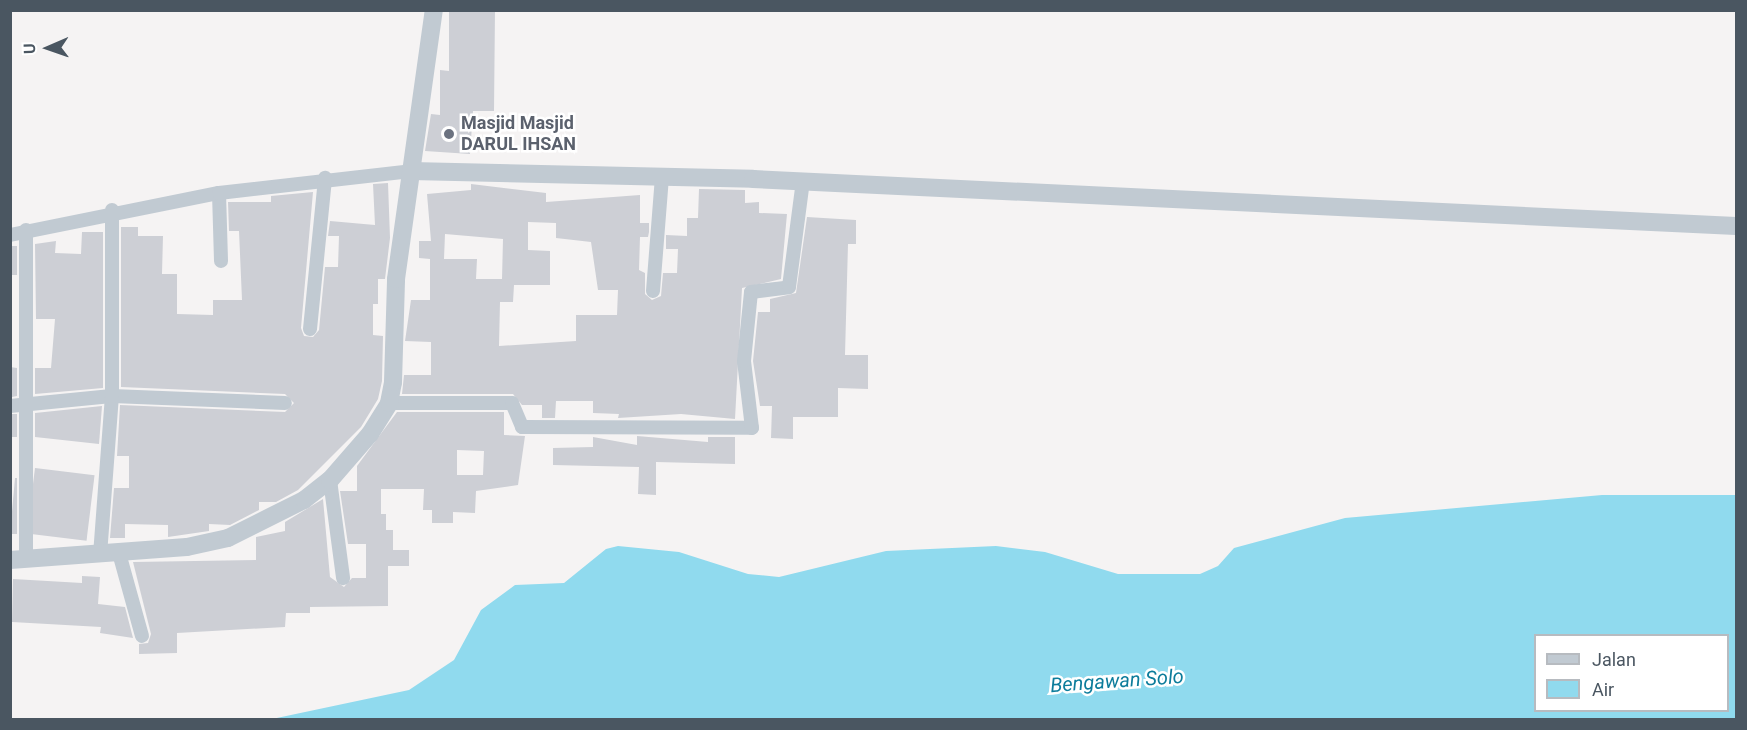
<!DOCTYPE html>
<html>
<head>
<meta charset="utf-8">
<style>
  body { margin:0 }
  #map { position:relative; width:1747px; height:730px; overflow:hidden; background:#f5f3f3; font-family:Roboto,sans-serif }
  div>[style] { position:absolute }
  .water>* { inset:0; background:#90daee }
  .building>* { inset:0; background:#cdcfd5; transform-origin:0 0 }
  .minor>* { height:14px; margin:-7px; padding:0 7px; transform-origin:7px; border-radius:7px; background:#c1cad2 }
  .tertiary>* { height:18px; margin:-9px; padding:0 9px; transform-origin:9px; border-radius:9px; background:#c1cad2 }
  .dots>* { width:16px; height:16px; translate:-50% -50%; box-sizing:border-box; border:3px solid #fff; border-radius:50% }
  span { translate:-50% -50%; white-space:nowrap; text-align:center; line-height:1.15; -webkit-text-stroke:5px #fff; paint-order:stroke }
  .worship-label { font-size:18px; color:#5b616d; font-weight:700 }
  .left { translate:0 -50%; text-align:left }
  .water-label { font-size:20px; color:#0c7c9b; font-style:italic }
  .frame { position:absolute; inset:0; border:12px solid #4a5661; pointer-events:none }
  .legend { position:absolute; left:1534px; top:634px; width:195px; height:78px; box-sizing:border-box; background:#fff; border:2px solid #b7bbc0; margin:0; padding:8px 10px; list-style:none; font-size:18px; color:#4a5661 }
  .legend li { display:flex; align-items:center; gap:12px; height:30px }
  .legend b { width:30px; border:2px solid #b7bbc0 }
  .north { position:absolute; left:18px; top:18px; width:60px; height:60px; -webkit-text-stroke:4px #fff; paint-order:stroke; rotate:268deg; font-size:16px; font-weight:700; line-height:24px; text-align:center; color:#4a5661 }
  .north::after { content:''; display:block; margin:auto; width:21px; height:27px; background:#4a5661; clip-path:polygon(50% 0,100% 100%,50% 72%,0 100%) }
</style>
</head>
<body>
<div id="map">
  <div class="water">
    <div style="clip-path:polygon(evenodd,1602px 495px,1736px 495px,1736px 719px,272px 719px,409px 690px,454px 660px,481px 610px,515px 585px,564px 583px,606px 549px,618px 546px,679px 552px,748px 574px,779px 577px,886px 551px,996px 546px,1045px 552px,1118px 574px,1200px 574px,1218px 566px,1234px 548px,1345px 518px,1602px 495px,1536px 636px,1728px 636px,1728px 710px,1536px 710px,1536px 636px)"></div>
  </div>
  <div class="building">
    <div style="clip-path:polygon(449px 10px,495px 10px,494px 111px,473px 111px,470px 154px,425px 151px,431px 114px,440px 115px,440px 70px,449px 71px)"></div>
    <div style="clip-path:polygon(388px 183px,390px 238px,385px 279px,378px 279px,378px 304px,373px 304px,373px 335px,383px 336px,382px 381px,378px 399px,361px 427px,298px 490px,276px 502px,259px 502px,259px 510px,230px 525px,209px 524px,209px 531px,168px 537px,168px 525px,125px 524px,125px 538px,110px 538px,114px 488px,129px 488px,129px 456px,117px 456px,120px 405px,285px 412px,294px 403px,285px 394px,121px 387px,121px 227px,138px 227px,138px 236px,163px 236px,162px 274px,177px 274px,177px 314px,213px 315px,213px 300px,242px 300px,239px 231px,229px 231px,228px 202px,271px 202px,271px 196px,313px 192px,301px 328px,304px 336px,313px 337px,319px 330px,325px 267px,338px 267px,339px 236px,328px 236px,330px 221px,375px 225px,373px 184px)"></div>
    <div style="clip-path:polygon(evenodd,471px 184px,546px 193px,546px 202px,640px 195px,640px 223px,649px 223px,649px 232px,648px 237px,640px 237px,639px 270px,645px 273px,645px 294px,652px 300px,661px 296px,663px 273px,677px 273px,678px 249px,666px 249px,666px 235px,687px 236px,687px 218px,698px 218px,699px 189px,745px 190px,745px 203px,759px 202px,759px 213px,787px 214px,781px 279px,742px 288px,735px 419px,681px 414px,618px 418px,619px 414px,593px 413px,593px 401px,556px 401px,555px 418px,542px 418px,542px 405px,522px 405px,513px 394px,402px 394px,404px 375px,431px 375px,431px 342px,405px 341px,411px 300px,430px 300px,430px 259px,419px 258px,419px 241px,431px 241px,427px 194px,471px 190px,471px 184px,528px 222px,556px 223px,556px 238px,591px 242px,598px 290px,618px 290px,617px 315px,576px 315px,576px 341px,499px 346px,500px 302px,513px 302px,514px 285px,550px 285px,550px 251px,528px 250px,528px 222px,471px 184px,445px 234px,503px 239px,502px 279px,476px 279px,477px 259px,444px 259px,445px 234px)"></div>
    <div style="clip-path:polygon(807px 217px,856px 220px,856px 244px,848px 244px,845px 355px,868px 355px,868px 389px,838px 388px,838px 417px,793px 417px,793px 439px,771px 438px,772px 406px,760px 406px,753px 361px,758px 312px,770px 312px,770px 299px,796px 293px)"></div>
    <div style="clip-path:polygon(82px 232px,103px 232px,103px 388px,35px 394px,35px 368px,51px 368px,55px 319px,36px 319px,35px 244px,56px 241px,55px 253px,81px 254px)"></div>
    <div style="left:10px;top:246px;width:7px;height:29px"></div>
    <div style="clip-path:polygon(10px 367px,17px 368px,17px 396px,12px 397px)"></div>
    <div style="clip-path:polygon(102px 406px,99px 444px,35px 437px,35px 413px)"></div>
    <div style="clip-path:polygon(evenodd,397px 412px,504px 412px,504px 435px,525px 436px,518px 485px,476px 491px,475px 513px,453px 512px,453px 523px,432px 523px,432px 510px,423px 510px,424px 489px,381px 489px,381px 514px,386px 514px,386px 530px,393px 530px,393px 550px,409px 550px,409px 566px,388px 566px,388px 606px,310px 607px,310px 613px,286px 613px,285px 627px,177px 633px,177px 653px,139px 654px,139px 644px,148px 643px,151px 634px,133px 562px,256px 560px,256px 537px,285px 531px,285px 522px,323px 499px,330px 577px,344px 587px,352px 578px,366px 578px,366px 544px,348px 544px,340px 491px,357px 491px,357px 466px,397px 412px,457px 450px,484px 451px,483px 475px,457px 475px,457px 450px)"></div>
    <div style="left:17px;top:414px;width:23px;height:8px;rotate:90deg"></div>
    <div style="clip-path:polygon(637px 436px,708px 442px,708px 437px,735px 437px,735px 464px,656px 462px,656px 495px,638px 494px,639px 467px,553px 465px,553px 448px,593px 447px,593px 437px,637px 445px)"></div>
    <div style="left:35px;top:468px;width:60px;height:66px;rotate:7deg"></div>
    <div style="clip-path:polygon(15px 478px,17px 478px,17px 534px,10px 534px)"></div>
    <div style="clip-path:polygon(82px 576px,100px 577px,98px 604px,125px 607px,133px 638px,100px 633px,101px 627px,12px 622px,13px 579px,82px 583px)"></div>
  </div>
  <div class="minor">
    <div style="left:219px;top:193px;width:68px;rotate:88.3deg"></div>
    <div style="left:10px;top:235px;width:213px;rotate:-11.4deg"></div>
    <div style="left:219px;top:193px;width:193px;rotate:-6.5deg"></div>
    <div style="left:653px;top:291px;width:114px;rotate:-85.5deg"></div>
    <div style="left:310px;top:329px;width:152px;rotate:-84.3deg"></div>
    <div style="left:389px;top:403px;width:123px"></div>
    <div style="left:512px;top:403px;width:26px;rotate:67deg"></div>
    <div style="left:522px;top:427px;width:230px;rotate:0.2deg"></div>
    <div style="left:752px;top:428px;width:67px;rotate:-96.8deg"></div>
    <div style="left:744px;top:361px;width:69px;rotate:-84.2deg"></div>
    <div style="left:751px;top:292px;width:38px;rotate:-7deg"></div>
    <div style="left:789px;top:287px;width:107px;rotate:-82.5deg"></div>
    <div style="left:10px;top:406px;width:102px;rotate:-5.6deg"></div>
    <div style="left:112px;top:396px;width:173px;rotate:2.3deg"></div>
    <div style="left:330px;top:480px;width:99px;rotate:82.4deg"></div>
    <div style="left:119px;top:553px;width:86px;rotate:74.5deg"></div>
    <div style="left:100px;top:555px;width:159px;rotate:-85.7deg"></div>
    <div style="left:112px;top:396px;width:186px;rotate:-90deg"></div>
    <div style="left:26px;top:560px;width:330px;rotate:-90deg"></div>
  </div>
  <div class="tertiary">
    <div style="left:411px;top:171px;width:342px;rotate:1.3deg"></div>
    <div style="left:753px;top:179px;width:984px;rotate:2.74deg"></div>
    <div style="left:10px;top:560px;width:177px;rotate:-4.2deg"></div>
    <div style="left:187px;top:547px;width:42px;rotate:-12.4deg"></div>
    <div style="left:228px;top:538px;width:85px;rotate:-26.6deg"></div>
    <div style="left:304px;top:500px;width:33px;rotate:-38deg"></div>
    <div style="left:330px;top:480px;width:61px;rotate:-49deg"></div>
    <div style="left:370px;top:434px;width:36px;rotate:-58deg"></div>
    <div style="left:389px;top:403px;width:21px;rotate:-79deg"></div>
    <div style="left:393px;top:382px;width:103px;rotate:-88.3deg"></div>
    <div style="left:396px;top:279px;width:272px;rotate:-82deg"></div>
  </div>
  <div class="dots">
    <div style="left:449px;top:134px;background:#6b7280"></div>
  </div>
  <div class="worship-label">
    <span class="left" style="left:461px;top:134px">Masjid Masjid<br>DARUL IHSAN</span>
  </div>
  <div class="water-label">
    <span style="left:1117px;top:681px;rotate:-4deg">Bengawan Solo</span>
  </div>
  <div class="frame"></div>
  <ul class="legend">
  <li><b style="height:8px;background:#c1cad2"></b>Jalan</li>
  <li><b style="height:16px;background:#90daee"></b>Air</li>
  </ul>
  <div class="north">U</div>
</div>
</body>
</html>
